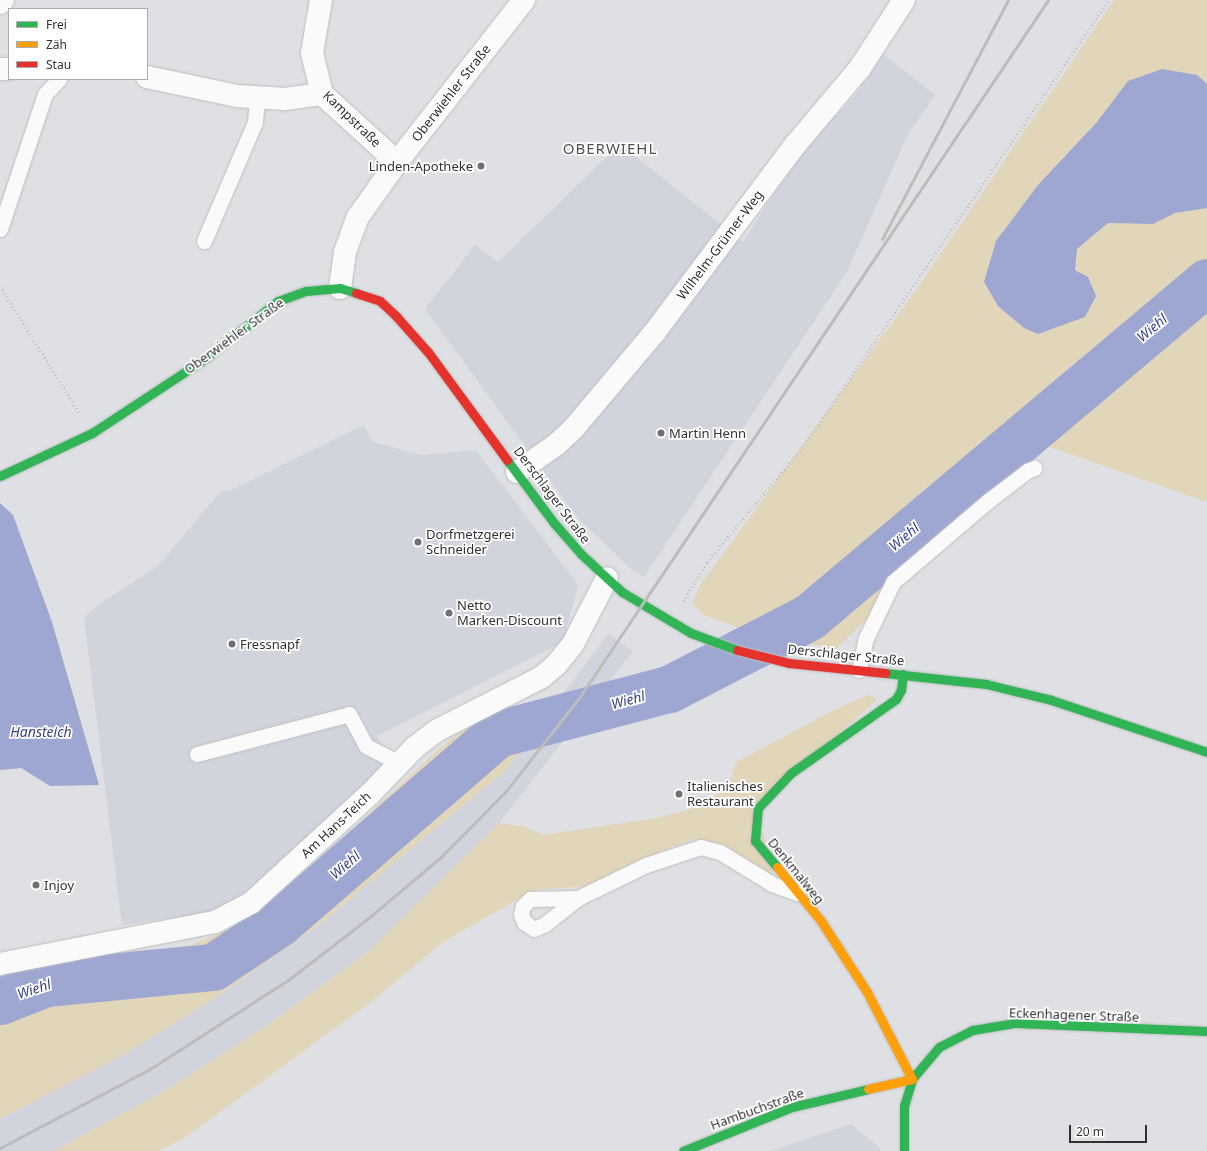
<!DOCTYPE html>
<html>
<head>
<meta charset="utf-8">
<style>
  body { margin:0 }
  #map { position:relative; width:1207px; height:1151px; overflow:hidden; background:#dee0e3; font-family:"Noto Sans",sans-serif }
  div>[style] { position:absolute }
  .built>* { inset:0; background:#d1d4dd }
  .green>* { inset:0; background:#e1d5ba }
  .water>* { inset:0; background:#9ea7d2 }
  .river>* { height:47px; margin:-23.5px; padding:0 23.5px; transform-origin:23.5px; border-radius:23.5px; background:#9ea7d2 }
  .path>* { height:2.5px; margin-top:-1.25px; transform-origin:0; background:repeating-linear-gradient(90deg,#c1c1c1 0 1px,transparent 0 4px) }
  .roads { filter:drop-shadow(0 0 1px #bdbec1) drop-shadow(0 0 1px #bdbec1) }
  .lane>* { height:15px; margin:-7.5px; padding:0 7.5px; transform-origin:7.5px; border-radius:7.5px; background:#fafafb }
  .street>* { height:22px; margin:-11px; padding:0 11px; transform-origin:11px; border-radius:11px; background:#fafafb }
  .fast>* { height:9px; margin:-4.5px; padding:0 4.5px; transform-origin:4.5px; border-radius:4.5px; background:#30b455 }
  .slow>* { height:9px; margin:-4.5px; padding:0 4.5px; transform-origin:4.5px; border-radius:4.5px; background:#ff9f0a }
  .jam>* { height:9px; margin:-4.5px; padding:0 4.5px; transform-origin:4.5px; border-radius:4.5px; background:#e5322d }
  .rail>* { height:3px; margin:-1.5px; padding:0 1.5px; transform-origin:1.5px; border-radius:1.5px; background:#bcbcbd }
  .dots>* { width:11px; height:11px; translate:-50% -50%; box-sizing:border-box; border:2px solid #fff; border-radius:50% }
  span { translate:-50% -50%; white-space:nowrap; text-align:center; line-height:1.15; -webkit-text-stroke:3.5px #fff; paint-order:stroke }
  .street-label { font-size:13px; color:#323235 }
  .poi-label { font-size:13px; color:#323235 }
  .right { translate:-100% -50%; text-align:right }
  .left { translate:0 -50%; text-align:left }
  .water-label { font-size:14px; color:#3a438c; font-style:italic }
  .quarter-label { font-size:15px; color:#515257; letter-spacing:1px }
  .legend { position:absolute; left:8px; top:8px; width:140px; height:72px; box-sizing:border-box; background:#fff; border:1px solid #adadae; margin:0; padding:5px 7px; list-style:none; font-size:12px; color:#323235 }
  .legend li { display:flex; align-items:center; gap:8px; height:20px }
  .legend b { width:20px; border:1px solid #adadae }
  .scale { position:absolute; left:1069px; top:1125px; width:78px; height:18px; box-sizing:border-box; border:2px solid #323235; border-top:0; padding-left:5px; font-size:12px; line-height:14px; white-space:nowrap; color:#323235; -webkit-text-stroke:3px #fff; paint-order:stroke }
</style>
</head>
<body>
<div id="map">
  <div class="built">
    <div style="clip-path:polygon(883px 54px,935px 95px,908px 134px,847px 272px,644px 577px,632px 570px,576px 516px,425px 309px,475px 245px,498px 262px,620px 144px,743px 242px,804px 148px,854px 97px)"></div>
    <div style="clip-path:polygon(364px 425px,373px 442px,421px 455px,476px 450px,578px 585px,563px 642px,377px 736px,392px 767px,230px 910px,122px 925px,84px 618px,98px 605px,157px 567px,221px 491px,231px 490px)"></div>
    <div style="clip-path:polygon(608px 634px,633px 651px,499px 823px,369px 951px,266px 1026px,169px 1088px,54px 1151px,0 1151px,0 1119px,118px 1058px,215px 998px,314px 929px,506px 770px)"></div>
    <div style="clip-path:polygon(851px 1124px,880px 1148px,880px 1151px,771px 1151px)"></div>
  </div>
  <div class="green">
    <div style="clip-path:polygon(1114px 0,1207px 0,1207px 502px,1044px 445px,836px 649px,753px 633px,704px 615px,692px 603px,701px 584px,916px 290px)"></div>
    <div style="clip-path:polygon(869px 695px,877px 700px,757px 804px,773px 879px,728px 848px,695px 839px,664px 850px,593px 886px,534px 890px,443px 942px,375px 999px,183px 1139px,158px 1151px,54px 1151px,169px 1088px,266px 1026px,369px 951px,499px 823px,523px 826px,543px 835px,656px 818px,703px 806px,730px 781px,736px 762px,834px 710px)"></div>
    <div style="clip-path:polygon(560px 700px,506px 770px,314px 929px,215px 998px,118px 1058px,0 1119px,0 977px,81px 960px,192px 945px,233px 927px,272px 905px,434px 753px,478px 718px)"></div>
  </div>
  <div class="water">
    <div style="clip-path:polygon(1162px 69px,1197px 75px,1207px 84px,1207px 208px,1175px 213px,1153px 224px,1108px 223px,1077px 249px,1075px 270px,1088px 277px,1096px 296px,1085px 317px,1038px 334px,1024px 328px,998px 306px,984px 282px,996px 241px,1038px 185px,1097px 122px,1128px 81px)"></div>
    <div style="clip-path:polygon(0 503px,13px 515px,52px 622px,99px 785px,50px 786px,21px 768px,0 770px)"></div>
  </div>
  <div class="river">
    <div style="left:0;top:1001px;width:49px;rotate:-21.4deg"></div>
    <div style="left:46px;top:983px;width:168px;rotate:-5.5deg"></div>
    <div style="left:213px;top:967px;width:79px;rotate:-33.7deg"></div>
    <div style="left:279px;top:923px;width:289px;rotate:-40.9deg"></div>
    <div style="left:497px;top:734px;width:178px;rotate:-14.7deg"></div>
    <div style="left:669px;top:689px;width:157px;rotate:-27.2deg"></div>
    <div style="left:809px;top:617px;width:520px;rotate:-40.09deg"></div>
  </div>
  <div class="path">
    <div style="left:0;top:286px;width:149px;rotate:57.9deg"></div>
    <div style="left:683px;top:601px;width:46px;rotate:-58.4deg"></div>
    <div style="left:707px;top:562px;width:148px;rotate:-50.2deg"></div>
    <div style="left:802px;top:448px;width:543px;rotate:-55.58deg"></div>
  </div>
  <div class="roads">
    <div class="lane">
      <div style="left:0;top:229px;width:142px;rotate:-71.6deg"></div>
      <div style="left:45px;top:94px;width:21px;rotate:-47deg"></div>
      <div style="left:204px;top:241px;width:129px;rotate:-66.8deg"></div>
      <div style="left:255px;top:122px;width:25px;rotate:-85deg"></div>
      <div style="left:859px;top:670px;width:33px;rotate:-78deg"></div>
      <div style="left:866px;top:638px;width:62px;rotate:-64.3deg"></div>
      <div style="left:893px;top:582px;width:125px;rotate:-40.5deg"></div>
      <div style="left:988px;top:501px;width:49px;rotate:-37.6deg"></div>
      <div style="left:1027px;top:471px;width:8px;rotate:-23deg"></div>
      <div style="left:197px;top:754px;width:157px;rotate:-14.7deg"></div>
      <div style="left:349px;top:714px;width:36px;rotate:62deg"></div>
      <div style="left:366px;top:746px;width:38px;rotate:27deg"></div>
      <div style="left:578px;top:898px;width:48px;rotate:178.8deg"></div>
      <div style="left:530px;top:899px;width:10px;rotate:135deg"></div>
      <div style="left:523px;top:906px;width:8px;rotate:104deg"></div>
      <div style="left:521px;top:914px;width:9px;rotate:69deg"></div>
      <div style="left:524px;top:922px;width:12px;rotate:35deg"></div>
      <div style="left:534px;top:929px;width:12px;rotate:-24deg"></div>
      <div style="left:545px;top:924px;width:42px;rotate:-38.2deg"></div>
      <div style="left:578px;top:898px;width:76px;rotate:-25.9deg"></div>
      <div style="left:646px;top:865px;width:58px;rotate:-18.1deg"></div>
      <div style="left:701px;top:847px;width:20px;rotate:15deg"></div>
      <div style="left:720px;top:852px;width:61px;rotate:31.6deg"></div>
      <div style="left:772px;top:884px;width:27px;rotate:20deg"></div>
    </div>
    <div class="street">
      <div style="left:321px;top:0;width:54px;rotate:99.6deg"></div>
      <div style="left:312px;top:53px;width:42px;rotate:76.3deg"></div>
      <div style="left:322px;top:94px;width:101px;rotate:42.2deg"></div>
      <div style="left:0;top:3px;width:4px;rotate:-45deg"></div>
      <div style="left:0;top:69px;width:9px"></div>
      <div style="left:147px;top:77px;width:92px;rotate:11.9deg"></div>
      <div style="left:237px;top:96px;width:48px;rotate:3.6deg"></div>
      <div style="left:285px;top:99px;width:37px;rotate:-8deg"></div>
      <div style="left:340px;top:288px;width:36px;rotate:-82deg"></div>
      <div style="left:345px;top:252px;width:37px;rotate:-70deg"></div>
      <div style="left:358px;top:217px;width:67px;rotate:-54.7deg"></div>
      <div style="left:397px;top:162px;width:206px;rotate:-51.9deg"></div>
      <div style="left:517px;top:472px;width:49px;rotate:-35deg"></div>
      <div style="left:557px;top:444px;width:23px;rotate:-43deg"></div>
      <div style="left:574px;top:428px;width:124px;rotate:-49.9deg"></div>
      <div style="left:654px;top:333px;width:236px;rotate:-53.1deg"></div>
      <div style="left:796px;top:144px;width:99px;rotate:-49.9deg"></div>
      <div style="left:860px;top:68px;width:81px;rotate:-57.1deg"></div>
      <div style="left:0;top:964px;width:219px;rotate:-11.1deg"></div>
      <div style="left:215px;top:922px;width:41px;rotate:-27.8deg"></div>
      <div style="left:251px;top:903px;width:161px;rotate:-42.5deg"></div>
      <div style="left:370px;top:794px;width:65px;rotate:-46.2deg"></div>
      <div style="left:415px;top:747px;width:26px;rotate:-37deg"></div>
      <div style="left:436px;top:731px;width:119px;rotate:-27deg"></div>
      <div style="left:542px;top:677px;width:18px;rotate:-41deg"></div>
      <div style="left:556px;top:665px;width:27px;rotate:-51deg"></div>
      <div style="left:573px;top:644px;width:74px;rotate:-62.7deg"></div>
    </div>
    <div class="fast">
      <div style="left:507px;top:460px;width:79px;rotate:53.3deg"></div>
      <div style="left:554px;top:523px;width:41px;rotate:48.9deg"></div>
      <div style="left:581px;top:554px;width:56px;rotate:42.8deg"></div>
      <div style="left:622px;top:592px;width:80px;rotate:30.7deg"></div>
      <div style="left:691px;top:633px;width:49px;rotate:20.3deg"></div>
      <div style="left:0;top:476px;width:102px;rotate:-25.1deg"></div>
      <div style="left:92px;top:433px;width:136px;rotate:-33.3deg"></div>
      <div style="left:206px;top:358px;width:92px;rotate:-38.4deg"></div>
      <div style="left:278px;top:301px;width:30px;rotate:-20deg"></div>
      <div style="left:306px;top:291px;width:34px;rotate:-5deg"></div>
      <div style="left:340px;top:288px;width:17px;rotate:17deg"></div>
      <div style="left:885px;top:673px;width:102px;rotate:6.2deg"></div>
      <div style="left:986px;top:684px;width:67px;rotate:13.8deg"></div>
      <div style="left:1051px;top:700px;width:164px;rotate:18.4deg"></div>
      <div style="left:777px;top:867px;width:34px;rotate:-130deg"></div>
      <div style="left:755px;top:841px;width:33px;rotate:-85deg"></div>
      <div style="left:758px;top:808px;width:48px;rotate:-46.7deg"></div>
      <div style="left:791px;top:773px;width:128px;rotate:-35.2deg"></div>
      <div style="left:896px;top:699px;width:10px;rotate:-61deg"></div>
      <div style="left:901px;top:690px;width:16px;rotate:-83deg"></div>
      <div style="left:683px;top:1151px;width:118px;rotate:-22deg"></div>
      <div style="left:792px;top:1107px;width:78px;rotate:-13.3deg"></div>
      <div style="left:904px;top:1151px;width:45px;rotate:-90deg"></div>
      <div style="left:904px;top:1106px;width:28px;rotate:-73deg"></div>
      <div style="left:912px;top:1079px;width:42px;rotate:-49.8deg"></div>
      <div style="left:939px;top:1047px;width:38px;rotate:-27deg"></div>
      <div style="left:973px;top:1030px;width:43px;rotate:-9.5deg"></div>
      <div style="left:1015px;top:1023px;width:192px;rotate:2.4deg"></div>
    </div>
    <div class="slow">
      <div style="left:777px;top:867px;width:70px;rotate:50.8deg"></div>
      <div style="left:821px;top:921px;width:85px;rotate:57.1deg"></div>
      <div style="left:867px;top:992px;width:98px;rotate:62.7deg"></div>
      <div style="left:912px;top:1079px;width:45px;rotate:167.2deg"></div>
    </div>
    <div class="jam">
      <div style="left:356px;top:293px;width:25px;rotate:18deg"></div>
      <div style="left:380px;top:301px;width:22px;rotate:43deg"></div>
      <div style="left:396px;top:316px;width:48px;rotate:48.4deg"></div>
      <div style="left:428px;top:352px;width:134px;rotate:53.8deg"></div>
      <div style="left:737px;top:650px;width:54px;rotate:14deg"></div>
      <div style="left:789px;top:663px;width:97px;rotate:5.9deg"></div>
    </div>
  </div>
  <div class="rail">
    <div style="left:882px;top:239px;width:270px;rotate:-62.2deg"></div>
    <div style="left:0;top:1148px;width:170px;rotate:-27.8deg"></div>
    <div style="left:150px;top:1069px;width:164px;rotate:-32.8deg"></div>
    <div style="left:288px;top:980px;width:98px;rotate:-37.6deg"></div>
    <div style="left:366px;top:920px;width:98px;rotate:-40deg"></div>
    <div style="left:441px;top:857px;width:93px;rotate:-45.4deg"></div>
    <div style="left:506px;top:791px;width:118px;rotate:-51.9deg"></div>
    <div style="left:579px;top:698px;width:841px;rotate:-56.1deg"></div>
  </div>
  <div class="dots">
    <div style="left:481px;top:166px;background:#6e6f72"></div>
    <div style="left:661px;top:433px;background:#6e6f72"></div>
    <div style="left:418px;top:542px;background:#6e6f72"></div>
    <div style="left:449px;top:613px;background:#6e6f72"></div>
    <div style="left:232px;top:644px;background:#6e6f72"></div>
    <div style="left:679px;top:794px;background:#6e6f72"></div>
    <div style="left:36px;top:885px;background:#6e6f72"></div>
  </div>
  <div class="street-label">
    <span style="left:451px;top:93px;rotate:-52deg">Oberwiehler Straße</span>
    <span style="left:352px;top:119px;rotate:44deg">Kampstraße</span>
    <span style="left:720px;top:245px;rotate:-53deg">Wilhelm-Grümer-Weg</span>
    <span style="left:234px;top:336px;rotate:-36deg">Oberwiehler Straße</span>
    <span style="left:552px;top:495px;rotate:53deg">Derschlager Straße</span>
    <span style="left:846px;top:655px;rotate:6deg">Derschlager Straße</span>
    <span style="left:336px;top:825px;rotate:-43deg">Am Hans-Teich</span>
    <span style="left:796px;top:871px;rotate:51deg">Denkmalweg</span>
    <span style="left:1074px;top:1015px;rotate:2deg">Eckenhagener Straße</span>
    <span style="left:757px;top:1109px;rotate:-20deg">Hambuchstraße</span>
  </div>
  <div class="poi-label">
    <span class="right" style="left:473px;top:166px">Linden-Apotheke</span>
    <span class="left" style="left:669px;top:433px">Martin Henn</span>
    <span class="left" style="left:426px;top:542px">Dorfmetzgerei<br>Schneider</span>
    <span class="left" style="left:457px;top:613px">Netto<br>Marken-Discount</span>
    <span class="left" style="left:240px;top:644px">Fressnapf</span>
    <span class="left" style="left:687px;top:794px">Italienisches<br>Restaurant</span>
    <span class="left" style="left:44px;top:885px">Injoy</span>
  </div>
  <div class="water-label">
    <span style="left:1152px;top:328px;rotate:-40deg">Wiehl</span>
    <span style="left:904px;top:537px;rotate:-40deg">Wiehl</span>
    <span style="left:628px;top:700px;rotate:-15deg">Wiehl</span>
    <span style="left:41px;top:732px">Hansteich</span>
    <span style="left:345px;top:865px;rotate:-41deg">Wiehl</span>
    <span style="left:34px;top:989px;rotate:-18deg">Wiehl</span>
  </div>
  <div class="quarter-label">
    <span style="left:610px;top:149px">OBERWIEHL</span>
  </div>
  <ul class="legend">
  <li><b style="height:5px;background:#30b455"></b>Frei</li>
  <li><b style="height:5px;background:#ff9f0a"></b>Zäh</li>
  <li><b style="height:5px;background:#e5322d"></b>Stau</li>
  </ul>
  <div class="scale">20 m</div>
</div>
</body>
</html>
